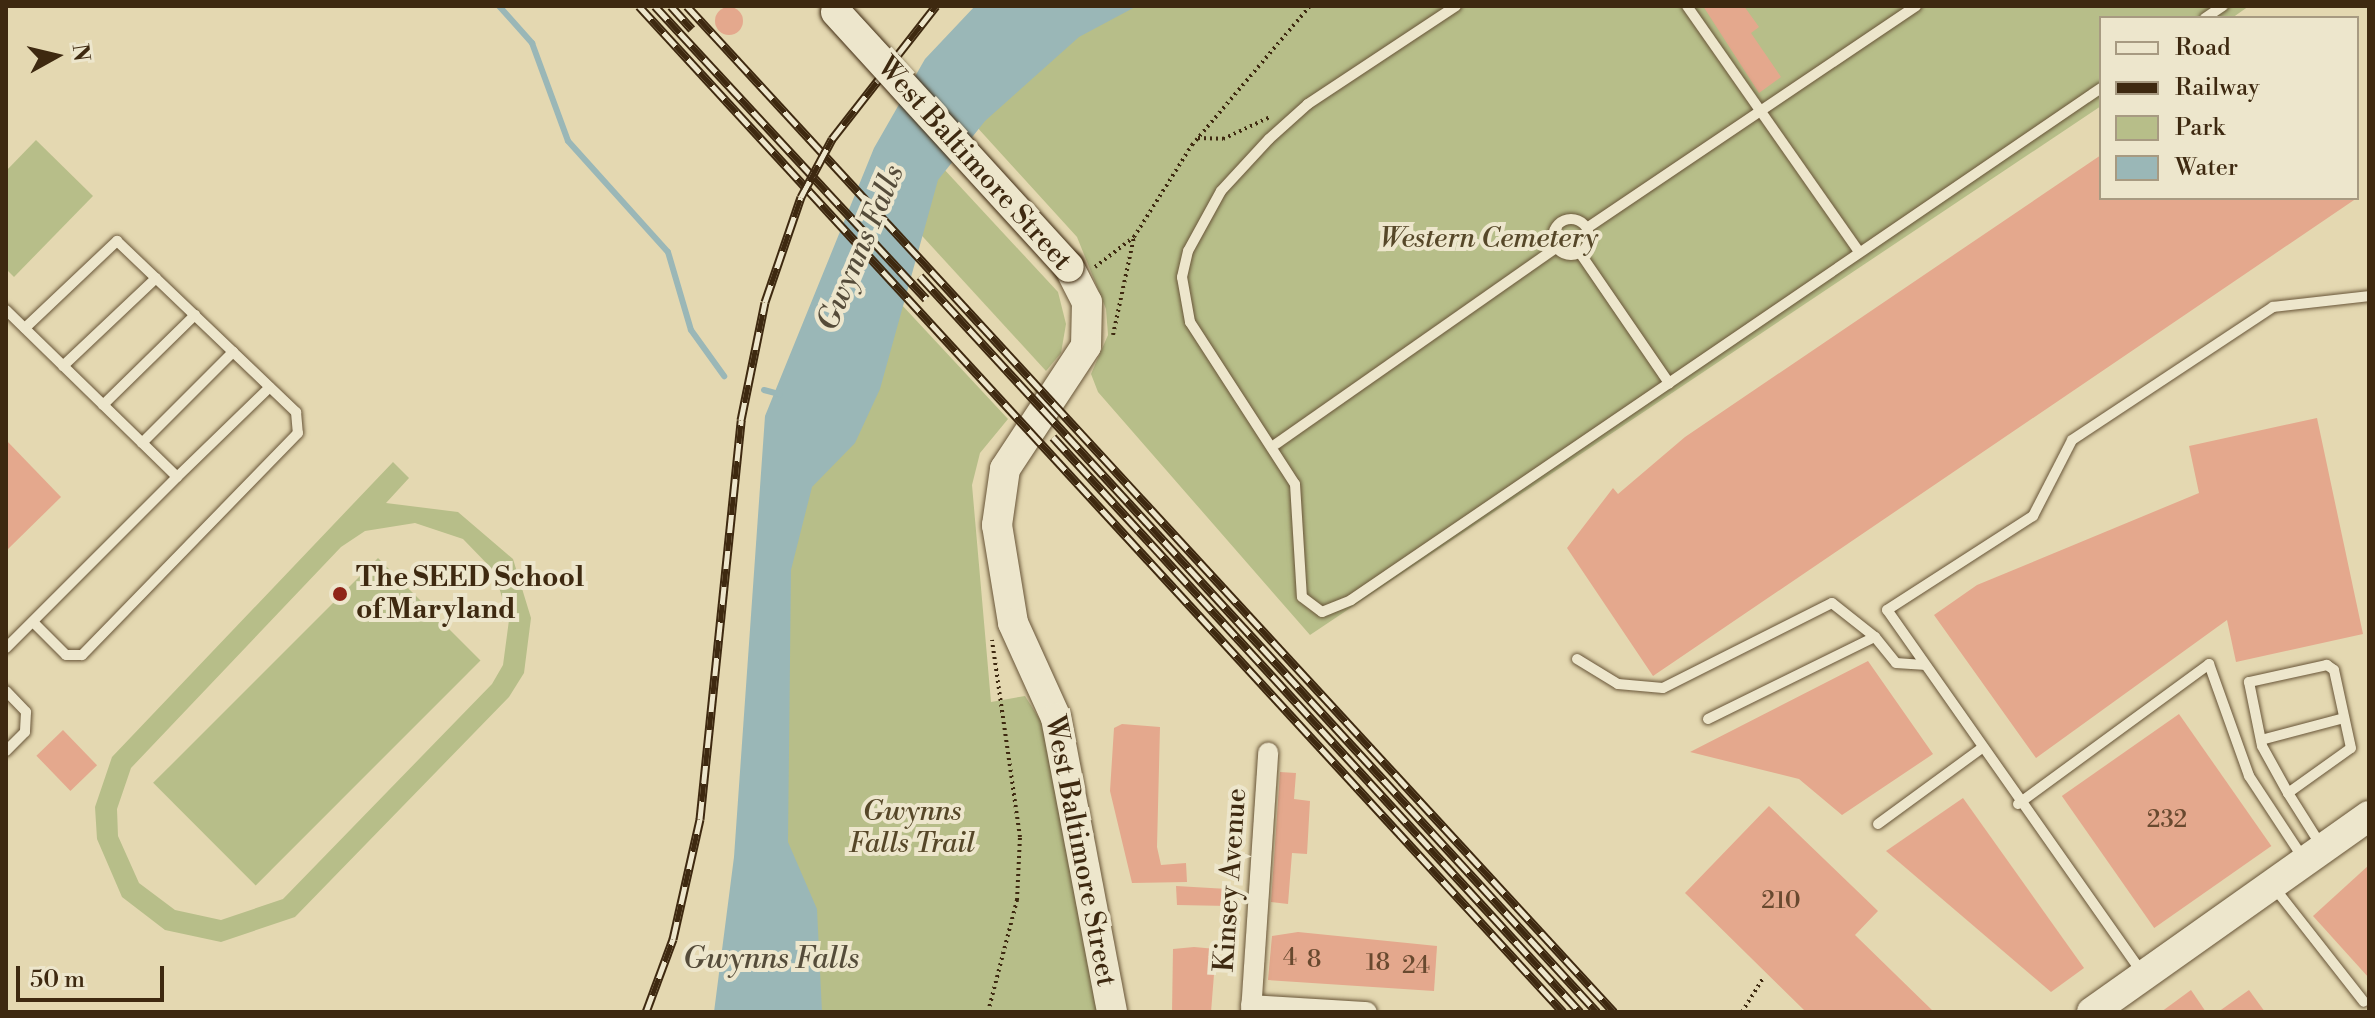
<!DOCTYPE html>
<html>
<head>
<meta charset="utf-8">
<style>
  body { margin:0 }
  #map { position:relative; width:2375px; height:1018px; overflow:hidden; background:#e4d8b1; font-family:"Libre Bodoni",serif }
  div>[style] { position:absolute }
  .green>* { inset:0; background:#b7be89; transform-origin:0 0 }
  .water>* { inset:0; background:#9ab7b7 }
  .stream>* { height:6px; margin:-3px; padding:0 3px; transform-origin:3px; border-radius:3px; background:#9ab7b7 }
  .building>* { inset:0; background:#e4a88d; transform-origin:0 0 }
  .round { border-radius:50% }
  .path>* { height:4px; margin-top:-2px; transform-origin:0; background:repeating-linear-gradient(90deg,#3e2910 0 2px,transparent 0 6px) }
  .roads { filter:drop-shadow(0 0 2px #685538) drop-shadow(0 0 2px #685538) }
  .lane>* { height:10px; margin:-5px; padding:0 5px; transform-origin:5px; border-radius:5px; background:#ede6cc }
  .lane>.ring { margin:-5px; padding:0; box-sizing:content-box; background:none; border:10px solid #ede6cc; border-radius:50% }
  .street>* { height:20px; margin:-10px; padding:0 10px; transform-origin:10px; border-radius:10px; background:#ede6cc }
  .secondary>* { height:30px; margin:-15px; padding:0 15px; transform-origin:15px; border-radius:15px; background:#ede6cc }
  .rail>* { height:9px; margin-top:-4.5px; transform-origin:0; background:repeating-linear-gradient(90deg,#ede6cc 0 18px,#3e2910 0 36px); box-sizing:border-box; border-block:2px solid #3e2910 }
  .bridges { filter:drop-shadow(0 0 2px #3e2910) drop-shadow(0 0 2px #3e2910) }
  .secondary-bridge>* { height:30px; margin:-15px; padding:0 15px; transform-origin:15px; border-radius:15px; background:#ede6cc }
  .dots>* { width:22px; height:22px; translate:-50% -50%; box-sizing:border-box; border:4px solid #ede6cc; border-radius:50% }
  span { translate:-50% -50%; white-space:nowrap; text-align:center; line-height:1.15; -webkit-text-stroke:8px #ede6cc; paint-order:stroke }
  .number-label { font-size:24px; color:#68492f }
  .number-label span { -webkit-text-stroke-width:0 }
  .street-label { font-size:28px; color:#3e2910 }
  .park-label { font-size:28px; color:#564728; font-style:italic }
  .poi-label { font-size:28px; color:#3e2910; font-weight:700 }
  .left { translate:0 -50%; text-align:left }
  .water-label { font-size:30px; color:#554c3a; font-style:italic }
  .frame { position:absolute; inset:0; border:8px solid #3e2910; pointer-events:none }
  .legend { position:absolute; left:2099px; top:16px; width:260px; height:184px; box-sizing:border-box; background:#ede6cc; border:2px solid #a79a81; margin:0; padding:10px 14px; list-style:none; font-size:24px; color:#3e2910 }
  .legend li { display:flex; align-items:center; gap:16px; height:40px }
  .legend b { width:40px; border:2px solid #a79a81 }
  .north { position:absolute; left:16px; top:16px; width:80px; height:80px; -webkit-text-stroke:6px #ede6cc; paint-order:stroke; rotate:82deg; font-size:22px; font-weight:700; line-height:32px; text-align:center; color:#3e2910 }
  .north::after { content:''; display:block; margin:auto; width:28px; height:36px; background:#3e2910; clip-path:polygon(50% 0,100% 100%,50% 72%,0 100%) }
  .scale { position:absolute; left:16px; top:966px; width:148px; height:36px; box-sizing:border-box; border:4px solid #3e2910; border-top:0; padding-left:10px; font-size:24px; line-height:28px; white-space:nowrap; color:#3e2910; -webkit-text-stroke:6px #ede6cc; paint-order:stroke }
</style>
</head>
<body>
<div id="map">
  <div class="green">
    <div style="clip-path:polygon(1049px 6px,2249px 6px,2232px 18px,2101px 18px,2101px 106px,1310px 635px,1098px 392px,1091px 374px,1108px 335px,1106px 309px,1077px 237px,945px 92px)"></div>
    <div style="clip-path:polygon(36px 140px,93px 196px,14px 277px,6px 269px,6px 171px)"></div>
    <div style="clip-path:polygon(917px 140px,1058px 292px,1066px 324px,1061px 353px,1046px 371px,880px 190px)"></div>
    <div style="clip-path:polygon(874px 275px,1008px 419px,980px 453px,972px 485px,991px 702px,1025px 696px,1042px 723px,1097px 1012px,802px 1012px,761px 711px,772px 569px)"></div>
    <div style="clip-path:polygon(evenodd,393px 462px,409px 478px,386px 503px,458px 512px,513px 559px,531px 618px,524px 673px,509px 697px,295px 917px,221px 942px,165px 930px,122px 897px,97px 839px,95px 807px,112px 757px,393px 462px,415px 523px,463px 539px,494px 571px,509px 620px,503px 665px,492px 684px,283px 899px,221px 920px,175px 910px,139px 883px,118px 836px,117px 809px,131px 768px,341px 547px,365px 531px,415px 523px)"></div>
    <div style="left:378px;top:558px;width:145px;height:318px;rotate:45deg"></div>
  </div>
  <div class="water">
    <div style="clip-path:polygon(975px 6px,1137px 6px,1079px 37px,985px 121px,938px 180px,880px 389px,855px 443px,812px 487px,791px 570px,788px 842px,817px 909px,822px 1012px,714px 1012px,734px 857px,765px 416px,874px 148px,925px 59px)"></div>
  </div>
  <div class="stream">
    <div style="left:499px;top:6px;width:50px;rotate:48.3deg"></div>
    <div style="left:532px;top:43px;width:104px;rotate:69.8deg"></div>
    <div style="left:568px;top:141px;width:149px;rotate:48deg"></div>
    <div style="left:668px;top:252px;width:81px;rotate:73.6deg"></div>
    <div style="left:691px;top:330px;width:57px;rotate:54.3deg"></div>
    <div style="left:764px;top:390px;width:16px;rotate:15deg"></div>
  </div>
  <div class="building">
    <div style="clip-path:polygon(1703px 6px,1744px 6px,1759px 27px,1751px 33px,1781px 77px,1759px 93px)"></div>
    <div class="round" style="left:715px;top:7px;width:28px;height:28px"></div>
    <div style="clip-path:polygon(2101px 155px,2101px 198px,2357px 198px,1653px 676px,1567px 548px,1613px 488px,1618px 494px,1685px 437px)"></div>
    <div style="clip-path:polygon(2317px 418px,2363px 634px,2236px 662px,2227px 620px,2036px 758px,1934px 615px,1977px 585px,2199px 493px,2189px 446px)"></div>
    <div style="clip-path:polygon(6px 440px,61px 497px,6px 551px)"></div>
    <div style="clip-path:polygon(1868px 661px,1933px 754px,1842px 815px,1799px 779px,1690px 752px)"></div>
    <div style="left:2179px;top:714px;width:161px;height:143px;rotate:55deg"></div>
    <div style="clip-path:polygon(1122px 724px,1160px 727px,1157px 847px,1161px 865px,1186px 863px,1187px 882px,1132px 883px,1110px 791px,1114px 728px)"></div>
    <div style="left:63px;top:730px;width:49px;height:37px;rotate:46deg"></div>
    <div style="clip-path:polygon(1280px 772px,1296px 773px,1294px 799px,1310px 801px,1307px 854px,1292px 853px,1288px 904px,1271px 902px)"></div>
    <div style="clip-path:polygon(1963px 798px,2084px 968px,2051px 992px,1886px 851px)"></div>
    <div style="clip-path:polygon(1769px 806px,1878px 911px,1855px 935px,1934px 1012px,1806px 1012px,1685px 893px)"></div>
    <div style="clip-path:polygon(2369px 865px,2369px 978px,2313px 916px)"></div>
    <div style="clip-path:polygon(1176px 886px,1228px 889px,1229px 906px,1177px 905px)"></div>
    <div style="clip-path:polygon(1298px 932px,1437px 946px,1434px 991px,1268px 980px,1272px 936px)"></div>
    <div style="clip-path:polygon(1194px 947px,1216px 949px,1211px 1012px,1172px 1012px,1173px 949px)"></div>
    <div style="clip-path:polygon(2191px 990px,2206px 1012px,2161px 1012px)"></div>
    <div style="clip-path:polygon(2249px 990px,2265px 1012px,2218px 1012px)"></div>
  </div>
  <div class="path">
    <div style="left:1198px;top:138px;width:25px;rotate:2deg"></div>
    <div style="left:1223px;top:139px;width:52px;rotate:-25.1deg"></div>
    <div style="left:1095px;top:267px;width:49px;rotate:-37.6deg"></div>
    <div style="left:1113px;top:335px;width:100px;rotate:-77.9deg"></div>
    <div style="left:1134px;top:237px;width:109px;rotate:-57.8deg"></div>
    <div style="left:1192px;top:145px;width:182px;rotate:-49.7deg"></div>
    <div style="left:988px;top:1012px;width:116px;rotate:-75.5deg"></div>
    <div style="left:1017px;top:900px;width:63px;rotate:-87.3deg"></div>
    <div style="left:1020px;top:837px;width:199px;rotate:-98.1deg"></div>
    <div style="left:1742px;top:1012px;width:39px;rotate:-58deg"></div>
  </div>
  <div class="roads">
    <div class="lane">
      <div style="left:1456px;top:6px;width:178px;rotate:146.5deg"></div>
      <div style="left:1308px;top:104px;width:52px;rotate:138.1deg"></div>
      <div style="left:1269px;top:139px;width:71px;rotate:132.7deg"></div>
      <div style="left:1221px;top:191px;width:68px;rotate:118.8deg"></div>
      <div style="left:1188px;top:251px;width:27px;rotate:103deg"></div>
      <div style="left:1182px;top:277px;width:46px;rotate:79.9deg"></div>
      <div style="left:1190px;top:322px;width:193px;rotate:57.1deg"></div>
      <div style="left:1295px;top:484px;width:113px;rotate:86.5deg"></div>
      <div style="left:1302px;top:597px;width:25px;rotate:37deg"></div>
      <div style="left:1322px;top:612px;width:31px;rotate:-22deg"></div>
      <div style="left:1351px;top:600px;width:385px;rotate:-34.3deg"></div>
      <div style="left:1687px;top:6px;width:300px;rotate:55deg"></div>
      <div style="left:2205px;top:18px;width:22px;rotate:-34deg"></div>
      <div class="ring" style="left:1553px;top:219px;width:26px;height:26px"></div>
      <div style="left:1587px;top:228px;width:397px;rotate:-34deg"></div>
      <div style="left:1580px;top:253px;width:158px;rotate:55.6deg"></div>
      <div style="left:1669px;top:383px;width:523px;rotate:-34.33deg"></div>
      <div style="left:6px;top:310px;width:239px;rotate:44.3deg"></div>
      <div style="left:177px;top:477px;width:242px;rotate:135deg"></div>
      <div style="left:25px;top:328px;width:127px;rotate:-43.4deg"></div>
      <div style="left:117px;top:241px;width:248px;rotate:43.7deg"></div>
      <div style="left:296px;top:412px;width:21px;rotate:85deg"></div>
      <div style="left:298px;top:433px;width:310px;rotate:134.2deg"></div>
      <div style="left:82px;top:655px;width:16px;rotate:180deg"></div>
      <div style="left:66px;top:655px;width:47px;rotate:-135deg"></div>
      <div style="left:63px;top:366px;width:128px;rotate:-43.4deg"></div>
      <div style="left:103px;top:405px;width:129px;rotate:-44.4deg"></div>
      <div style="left:142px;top:443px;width:129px;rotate:-45deg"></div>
      <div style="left:1276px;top:444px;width:342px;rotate:-35deg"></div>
      <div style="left:177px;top:477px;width:129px;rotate:-44.1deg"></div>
      <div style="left:1577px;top:659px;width:48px;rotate:31.4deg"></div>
      <div style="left:1618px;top:684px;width:45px;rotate:5.1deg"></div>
      <div style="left:1663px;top:688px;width:189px;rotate:-26.7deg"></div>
      <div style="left:1832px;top:603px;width:55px;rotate:38.3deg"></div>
      <div style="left:6px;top:691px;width:29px;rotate:46deg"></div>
      <div style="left:26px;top:712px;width:20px;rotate:93deg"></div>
      <div style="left:25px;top:732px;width:27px;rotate:135deg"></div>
      <div style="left:1708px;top:719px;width:186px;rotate:-26.2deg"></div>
      <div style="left:1875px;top:637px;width:33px;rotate:51deg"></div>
      <div style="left:1896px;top:663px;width:27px;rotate:4deg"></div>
      <div style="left:2261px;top:740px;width:86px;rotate:-14.8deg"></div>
      <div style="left:2288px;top:793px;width:77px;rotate:-35.5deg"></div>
      <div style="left:2351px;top:748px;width:80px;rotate:-102.3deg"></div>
      <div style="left:2334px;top:670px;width:9px;rotate:-144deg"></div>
      <div style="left:2327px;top:665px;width:80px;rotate:167.7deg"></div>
      <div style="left:2249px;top:682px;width:65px;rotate:78.5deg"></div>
      <div style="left:2262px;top:746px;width:54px;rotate:61deg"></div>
      <div style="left:2288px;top:793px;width:64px;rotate:57.8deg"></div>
      <div style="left:2018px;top:804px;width:237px;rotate:-36.2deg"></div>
      <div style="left:2209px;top:664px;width:119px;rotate:70.3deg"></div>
      <div style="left:2249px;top:776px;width:98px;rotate:56.6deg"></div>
      <div style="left:1878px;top:824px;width:125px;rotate:-36.2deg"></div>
      <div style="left:2273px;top:886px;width:147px;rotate:51.9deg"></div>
      <div style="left:2143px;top:974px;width:445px;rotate:-125.1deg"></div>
      <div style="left:1887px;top:610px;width:174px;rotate:-32.8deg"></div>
      <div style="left:2033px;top:516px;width:85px;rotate:-62.8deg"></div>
      <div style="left:2072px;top:440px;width:241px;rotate:-33.5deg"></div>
      <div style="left:2273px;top:307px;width:97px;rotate:-6.5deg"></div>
    </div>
    <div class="street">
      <div style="left:1251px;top:1005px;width:116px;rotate:3.5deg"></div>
      <div style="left:1251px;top:1012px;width:260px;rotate:-86.2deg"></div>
    </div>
    <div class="secondary">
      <div style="left:1069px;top:267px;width:39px;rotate:63deg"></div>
      <div style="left:1087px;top:302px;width:44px;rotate:91.3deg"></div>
      <div style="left:1086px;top:346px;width:147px;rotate:123.4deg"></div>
      <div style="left:1005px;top:469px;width:57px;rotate:98.1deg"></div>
      <div style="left:997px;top:525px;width:99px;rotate:80.7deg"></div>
      <div style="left:1013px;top:623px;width:104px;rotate:65.6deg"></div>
      <div style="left:1056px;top:718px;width:299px;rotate:79.2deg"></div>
      <div style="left:2092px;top:1012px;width:339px;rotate:-35.3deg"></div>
    </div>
  </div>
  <div class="rail">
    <div style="left:639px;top:6px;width:1366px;rotate:47.43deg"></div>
    <div style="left:655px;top:6px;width:399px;rotate:47.2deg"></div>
    <div style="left:671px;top:6px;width:31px;rotate:48deg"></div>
    <div style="left:687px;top:6px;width:1368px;rotate:47.34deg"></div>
    <div style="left:920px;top:276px;width:1000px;rotate:47.39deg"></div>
    <div style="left:1053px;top:437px;width:780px;rotate:47.49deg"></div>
    <div style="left:646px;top:1012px;width:78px;rotate:-69.7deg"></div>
    <div style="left:673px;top:939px;width:123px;rotate:-77.3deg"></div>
    <div style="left:700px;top:819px;width:401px;rotate:-84.1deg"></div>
    <div style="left:741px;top:420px;width:120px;rotate:-78.5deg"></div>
    <div style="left:765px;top:302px;width:111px;rotate:-71.1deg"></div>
    <div style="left:801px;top:197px;width:66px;rotate:-61.9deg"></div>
    <div style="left:832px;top:139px;width:169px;rotate:-52deg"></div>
  </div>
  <div class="bridges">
    <div class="secondary-bridge">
      <div style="left:836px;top:12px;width:345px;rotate:47.6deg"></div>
    </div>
  </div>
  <div class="dots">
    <div style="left:340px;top:594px;background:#8f2418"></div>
  </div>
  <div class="number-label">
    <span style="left:2167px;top:821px">232</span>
    <span style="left:1781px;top:902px">210</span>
    <span style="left:1290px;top:959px">4</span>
    <span style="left:1314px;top:961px">8</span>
    <span style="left:1378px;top:964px">18</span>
    <span style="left:1416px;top:967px">24</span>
  </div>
  <div class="street-label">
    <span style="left:974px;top:164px;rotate:48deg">West Baltimore Street</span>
    <span style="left:1080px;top:851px;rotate:79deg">West Baltimore Street</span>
    <span style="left:1231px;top:880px;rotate:-86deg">Kinsey Avenue</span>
  </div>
  <div class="park-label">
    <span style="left:1489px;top:239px">Western Cemetery</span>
    <span style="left:912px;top:828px">Gwynns<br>Falls Trail</span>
  </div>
  <div class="poi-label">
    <span class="left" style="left:356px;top:594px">The SEED School<br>of Maryland</span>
  </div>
  <div class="water-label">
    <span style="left:861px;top:248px;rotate:-67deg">Gwynns Falls</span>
    <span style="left:771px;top:959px">Gwynns Falls</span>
  </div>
  <div class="frame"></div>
  <ul class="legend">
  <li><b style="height:10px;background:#ede6cc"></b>Road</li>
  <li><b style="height:10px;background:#3e2910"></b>Railway</li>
  <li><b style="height:22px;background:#b7be89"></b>Park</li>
  <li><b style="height:22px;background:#9ab7b7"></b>Water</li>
  </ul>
  <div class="north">N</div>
  <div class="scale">50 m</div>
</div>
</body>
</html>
